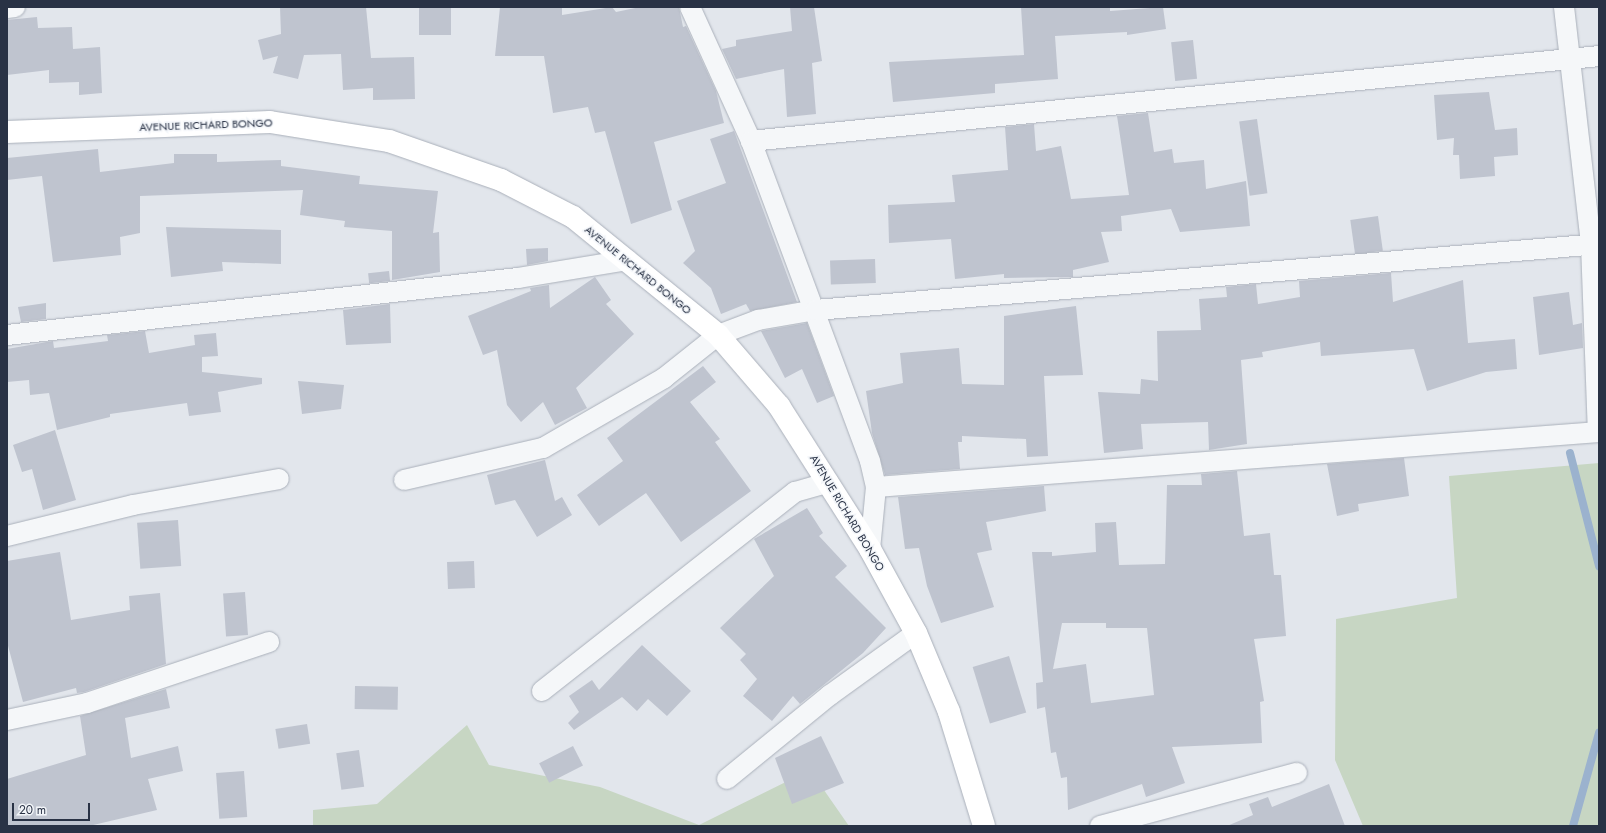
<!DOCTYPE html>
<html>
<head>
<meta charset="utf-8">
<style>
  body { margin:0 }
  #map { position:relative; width:1606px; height:833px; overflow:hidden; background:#e2e6ec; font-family:Jost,sans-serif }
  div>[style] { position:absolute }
  .green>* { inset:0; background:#c7d6c3 }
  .stream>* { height:8px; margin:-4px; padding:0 4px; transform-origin:4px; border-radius:4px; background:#9bb2ce }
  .building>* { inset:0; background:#bfc4cf; transform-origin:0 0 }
  .roads { filter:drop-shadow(0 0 1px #aab0ba) drop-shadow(0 0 1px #aab0ba) }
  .street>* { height:20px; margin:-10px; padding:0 10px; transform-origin:10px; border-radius:10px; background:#f5f7f9 }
  .secondary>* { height:22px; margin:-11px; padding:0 11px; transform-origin:11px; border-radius:11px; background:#fff }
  span { translate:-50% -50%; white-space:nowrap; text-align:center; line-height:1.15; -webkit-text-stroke:3px #f2f5f9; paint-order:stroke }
  .street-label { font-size:11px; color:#293245 }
  .frame { position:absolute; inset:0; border:8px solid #293245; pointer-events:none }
  .scale { position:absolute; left:12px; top:803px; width:78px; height:18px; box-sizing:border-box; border:2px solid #293245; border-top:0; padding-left:5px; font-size:12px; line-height:14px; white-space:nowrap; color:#293245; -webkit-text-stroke:3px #f2f5f9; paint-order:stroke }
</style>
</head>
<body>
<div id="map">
  <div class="green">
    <div style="clip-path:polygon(1599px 463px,1599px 826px,1363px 826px,1335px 760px,1336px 619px,1457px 598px,1449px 476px)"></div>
    <div style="clip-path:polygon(467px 725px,489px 765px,600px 787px,699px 825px,810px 770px,849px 826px,313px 826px,313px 810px,377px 804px)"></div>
  </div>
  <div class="stream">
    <div style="left:1570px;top:453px;width:117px;rotate:75.6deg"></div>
    <div style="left:1573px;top:826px;width:97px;rotate:-74.4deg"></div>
  </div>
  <div class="building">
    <div style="clip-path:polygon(280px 7px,366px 7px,371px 58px,414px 57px,415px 99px,373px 100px,373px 88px,343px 90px,341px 54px,304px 55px,298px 79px,273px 73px,278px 56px,263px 60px,258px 40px,281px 34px)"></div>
    <div style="left:419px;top:7px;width:32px;height:28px"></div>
    <div style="clip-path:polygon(500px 7px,562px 7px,562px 15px,612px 7px,616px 12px,640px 7px,679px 7px,683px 27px,686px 26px,716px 91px,724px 123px,654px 142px,672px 210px,631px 224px,605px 131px,595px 133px,588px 107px,553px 113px,544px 56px,495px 56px)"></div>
    <div style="clip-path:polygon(790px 7px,814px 7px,822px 61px,812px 63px,816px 114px,787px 117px,784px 69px,736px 79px,722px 49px,736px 46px,736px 40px,792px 31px)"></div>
    <div style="clip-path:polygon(1021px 7px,1110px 7px,1110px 11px,1163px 7px,1166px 29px,1127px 35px,1127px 32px,1055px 36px,1058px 79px,995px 84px,995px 93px,893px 102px,889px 62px,1024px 55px)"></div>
    <div style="clip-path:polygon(37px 17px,38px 28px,72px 27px,73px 49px,100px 47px,102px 93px,79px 95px,79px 82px,49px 83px,49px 70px,7px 75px,7px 20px)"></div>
    <div style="left:1193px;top:40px;width:39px;height:22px;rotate:84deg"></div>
    <div style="clip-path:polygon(1489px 92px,1495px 130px,1517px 128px,1518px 155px,1494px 157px,1495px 176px,1460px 179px,1459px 155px,1453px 155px,1454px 138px,1437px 140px,1434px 95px)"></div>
    <div style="clip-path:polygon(1148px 113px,1154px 152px,1172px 149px,1174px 163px,1204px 160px,1206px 189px,1246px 181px,1250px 226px,1180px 232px,1171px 209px,1121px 216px,1122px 231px,1101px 232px,1109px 262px,1073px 270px,1073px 277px,1065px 277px,1004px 278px,1004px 274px,955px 279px,951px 239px,889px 243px,888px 205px,955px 202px,952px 175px,1008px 170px,1005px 127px,1034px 124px,1036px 151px,1061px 146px,1071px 199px,1129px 195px,1117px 116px)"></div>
    <div style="left:1257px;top:119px;width:75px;height:18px;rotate:82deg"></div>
    <div style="clip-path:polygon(734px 131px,797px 302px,750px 311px,746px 304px,721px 314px,711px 288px,683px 263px,695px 251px,677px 201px,726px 183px,710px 139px)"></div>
    <div style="clip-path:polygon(98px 149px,100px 172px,174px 163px,174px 154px,217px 154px,217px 162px,281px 160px,281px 166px,360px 176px,359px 184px,438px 191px,433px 233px,439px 232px,440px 272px,392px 280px,392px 231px,344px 227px,345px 221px,300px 215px,303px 190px,140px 196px,140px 233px,120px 237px,121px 255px,53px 262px,42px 176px,7px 180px,7px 158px)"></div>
    <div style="left:1378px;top:216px;width:35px;height:28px;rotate:82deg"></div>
    <div style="clip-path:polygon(166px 227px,281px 230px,281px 264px,222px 262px,223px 271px,171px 277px)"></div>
    <div style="clip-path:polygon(548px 248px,548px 261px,527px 265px,526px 249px)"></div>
    <div style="left:875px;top:259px;width:24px;height:45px;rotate:88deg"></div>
    <div style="left:389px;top:271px;width:10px;height:21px;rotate:84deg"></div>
    <div style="clip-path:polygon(1391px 273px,1393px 302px,1463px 280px,1468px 343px,1515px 339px,1517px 369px,1486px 372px,1427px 391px,1414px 349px,1321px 356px,1320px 342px,1262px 352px,1263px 357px,1241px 360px,1247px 444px,1209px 450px,1208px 422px,1141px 424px,1143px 449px,1104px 453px,1098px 392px,1140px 394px,1141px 379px,1158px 381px,1157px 331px,1201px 330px,1199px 299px,1227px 297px,1226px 287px,1256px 284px,1258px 304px,1300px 297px,1299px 281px)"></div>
    <div style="clip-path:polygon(595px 277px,611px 300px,606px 304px,634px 334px,576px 388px,587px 408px,555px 425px,543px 402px,521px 422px,507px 405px,497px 350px,483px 355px,468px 316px,531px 291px,530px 288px,549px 285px,550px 308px)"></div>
    <div style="clip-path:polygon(1569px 292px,1573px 325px,1582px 323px,1583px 348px,1539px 355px,1533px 297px)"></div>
    <div style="clip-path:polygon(46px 303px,46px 319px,21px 322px,18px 307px)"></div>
    <div style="clip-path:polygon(390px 304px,391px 343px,346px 345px,343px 310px)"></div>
    <div style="clip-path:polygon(1076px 306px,1083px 375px,1044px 376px,1048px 456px,1027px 457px,1026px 439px,962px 436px,962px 442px,958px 442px,960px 469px,885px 475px,872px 433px,866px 391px,903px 383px,900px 353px,959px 348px,962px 384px,1004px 385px,1004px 316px)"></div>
    <div style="clip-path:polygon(807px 323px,834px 396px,817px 403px,802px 369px,785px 378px,761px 331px)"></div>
    <div style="clip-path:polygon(145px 331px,149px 353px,195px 345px,194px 335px,216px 333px,218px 356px,202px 357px,202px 372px,262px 378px,262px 384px,218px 392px,221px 412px,189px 416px,187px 403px,110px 414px,110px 417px,57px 430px,49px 393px,30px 395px,29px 380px,7px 382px,7px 349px,53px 341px,54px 348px,108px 341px,107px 335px)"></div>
    <div style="clip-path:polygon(703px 366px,716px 382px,690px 402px,720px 439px,715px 442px,751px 491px,681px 542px,646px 493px,599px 526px,577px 495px,623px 461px,607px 438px)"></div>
    <div style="clip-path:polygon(298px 381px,344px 385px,341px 409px,302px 414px)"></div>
    <div style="clip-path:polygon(55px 430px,76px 500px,43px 510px,32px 469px,22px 472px,13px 445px)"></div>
    <div style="clip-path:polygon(1404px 458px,1409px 496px,1358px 504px,1359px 511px,1337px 516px,1327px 464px)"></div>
    <div style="clip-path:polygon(545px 460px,555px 501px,562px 497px,572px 515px,537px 537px,515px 500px,495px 505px,487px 475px)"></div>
    <div style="clip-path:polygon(evenodd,1237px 471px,1244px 536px,1270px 533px,1274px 575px,1281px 575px,1286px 636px,1254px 639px,1264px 701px,1260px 702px,1262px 743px,1172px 747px,1185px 783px,1146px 797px,1142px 784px,1068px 810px,1067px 777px,1061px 778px,1056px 752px,1051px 753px,1045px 707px,1037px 709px,1036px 683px,1043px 682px,1032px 552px,1052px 552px,1052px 556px,1096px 552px,1095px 523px,1116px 522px,1119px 565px,1165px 564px,1167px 485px,1202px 485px,1201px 474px,1237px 471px,1062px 623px,1106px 623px,1106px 628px,1147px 628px,1154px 695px,1091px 703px,1086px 664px,1053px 669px,1062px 623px)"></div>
    <div style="clip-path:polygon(1044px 486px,1046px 511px,986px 522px,992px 550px,977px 553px,994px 607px,941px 623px,927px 586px,919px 548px,905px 549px,898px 497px)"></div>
    <div style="clip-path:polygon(807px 508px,823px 533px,819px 536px,847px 566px,835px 577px,886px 628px,863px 653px,800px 704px,793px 696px,772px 721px,743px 696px,757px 679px,740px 660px,746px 654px,720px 628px,774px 576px,754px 539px)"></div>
    <div style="left:178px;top:520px;width:46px;height:41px;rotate:86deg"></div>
    <div style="clip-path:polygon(60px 552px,71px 620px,130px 610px,129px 596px,160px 593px,166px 664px,84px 692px,77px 693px,76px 688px,23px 702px,7px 642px,7px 561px)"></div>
    <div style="left:474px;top:561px;width:27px;height:27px;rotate:88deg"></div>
    <div style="left:245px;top:592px;width:43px;height:22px;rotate:86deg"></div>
    <div style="clip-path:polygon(642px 645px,691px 691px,667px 716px,648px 699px,637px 711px,622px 697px,574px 730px,568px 723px,579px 712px,569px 696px,592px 680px,599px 690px)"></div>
    <div style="left:1009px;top:656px;width:59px;height:38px;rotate:73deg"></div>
    <div style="left:355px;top:686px;width:43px;height:23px;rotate:1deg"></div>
    <div style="clip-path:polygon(166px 689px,170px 708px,125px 718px,131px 758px,178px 746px,183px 771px,148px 779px,157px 810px,89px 826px,7px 826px,7px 779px,86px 755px,80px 716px)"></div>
    <div style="left:307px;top:724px;width:20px;height:32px;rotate:81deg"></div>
    <div style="clip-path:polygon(821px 736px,844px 783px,792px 804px,775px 758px)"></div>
    <div style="left:573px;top:746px;width:22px;height:38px;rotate:63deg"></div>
    <div style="left:359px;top:750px;width:37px;height:23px;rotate:82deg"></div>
    <div style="left:244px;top:771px;width:46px;height:28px;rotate:86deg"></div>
    <div style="clip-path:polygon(1329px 784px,1345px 826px,1227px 826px,1253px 815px,1249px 804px,1268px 797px,1272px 807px)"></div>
  </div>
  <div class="roads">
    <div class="street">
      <div style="left:690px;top:7px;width:147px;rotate:65.5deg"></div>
      <div style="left:751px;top:141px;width:341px;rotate:69.6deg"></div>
      <div style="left:870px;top:461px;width:27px;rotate:77deg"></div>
      <div style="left:876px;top:487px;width:62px;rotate:95.5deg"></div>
      <div style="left:1564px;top:7px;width:239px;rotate:83.5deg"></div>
      <div style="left:1591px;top:244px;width:188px;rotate:87.9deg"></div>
      <div style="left:7px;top:8px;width:8px;rotate:-7deg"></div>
      <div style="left:751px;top:141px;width:852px;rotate:-5.72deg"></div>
      <div style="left:7px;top:335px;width:514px;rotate:-6.36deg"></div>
      <div style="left:518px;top:278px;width:111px;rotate:-9.3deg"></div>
      <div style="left:404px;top:480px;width:143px;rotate:-13deg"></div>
      <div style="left:543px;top:448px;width:140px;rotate:-30deg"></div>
      <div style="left:664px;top:378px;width:69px;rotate:-38.5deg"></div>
      <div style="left:718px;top:335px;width:43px;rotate:-20.6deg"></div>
      <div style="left:758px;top:320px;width:59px;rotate:-9.8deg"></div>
      <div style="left:816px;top:310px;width:786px;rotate:-4.82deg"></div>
      <div style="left:876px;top:487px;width:725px;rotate:-4.35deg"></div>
      <div style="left:7px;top:536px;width:130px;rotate:-13.8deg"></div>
      <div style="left:133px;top:505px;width:148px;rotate:-10.1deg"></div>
      <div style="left:542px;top:691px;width:322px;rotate:-38.2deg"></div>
      <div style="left:795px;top:492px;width:35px;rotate:-16deg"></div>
      <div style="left:7px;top:720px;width:82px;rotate:-12deg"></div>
      <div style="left:87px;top:703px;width:192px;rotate:-18.5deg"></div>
      <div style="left:727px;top:779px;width:133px;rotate:-39.2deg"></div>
      <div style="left:830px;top:695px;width:106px;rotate:-35.8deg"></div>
      <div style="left:1100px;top:826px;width:204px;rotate:-15.1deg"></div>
    </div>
    <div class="secondary">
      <div style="left:7px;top:132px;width:263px;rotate:-2.2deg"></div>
      <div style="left:270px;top:122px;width:121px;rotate:9.1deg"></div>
      <div style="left:389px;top:141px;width:119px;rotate:19.2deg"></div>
      <div style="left:501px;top:180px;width:81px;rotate:27.2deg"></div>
      <div style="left:573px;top:217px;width:187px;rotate:39.1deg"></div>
      <div style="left:718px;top:335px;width:94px;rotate:49.3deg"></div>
      <div style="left:779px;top:406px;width:169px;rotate:57.5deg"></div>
      <div style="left:870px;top:549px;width:96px;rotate:61.3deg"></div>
      <div style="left:916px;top:633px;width:86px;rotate:67.3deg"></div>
      <div style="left:949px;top:712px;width:119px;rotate:72.9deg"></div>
    </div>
  </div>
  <div class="street-label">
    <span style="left:206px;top:125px;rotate:-2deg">AVENUE RICHARD BONGO</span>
    <span style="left:638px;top:270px;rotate:39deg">AVENUE RICHARD BONGO</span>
    <span style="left:847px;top:513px;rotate:59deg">AVENUE RICHARD BONGO</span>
  </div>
  <div class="frame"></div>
  <div class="scale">20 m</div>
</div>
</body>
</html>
